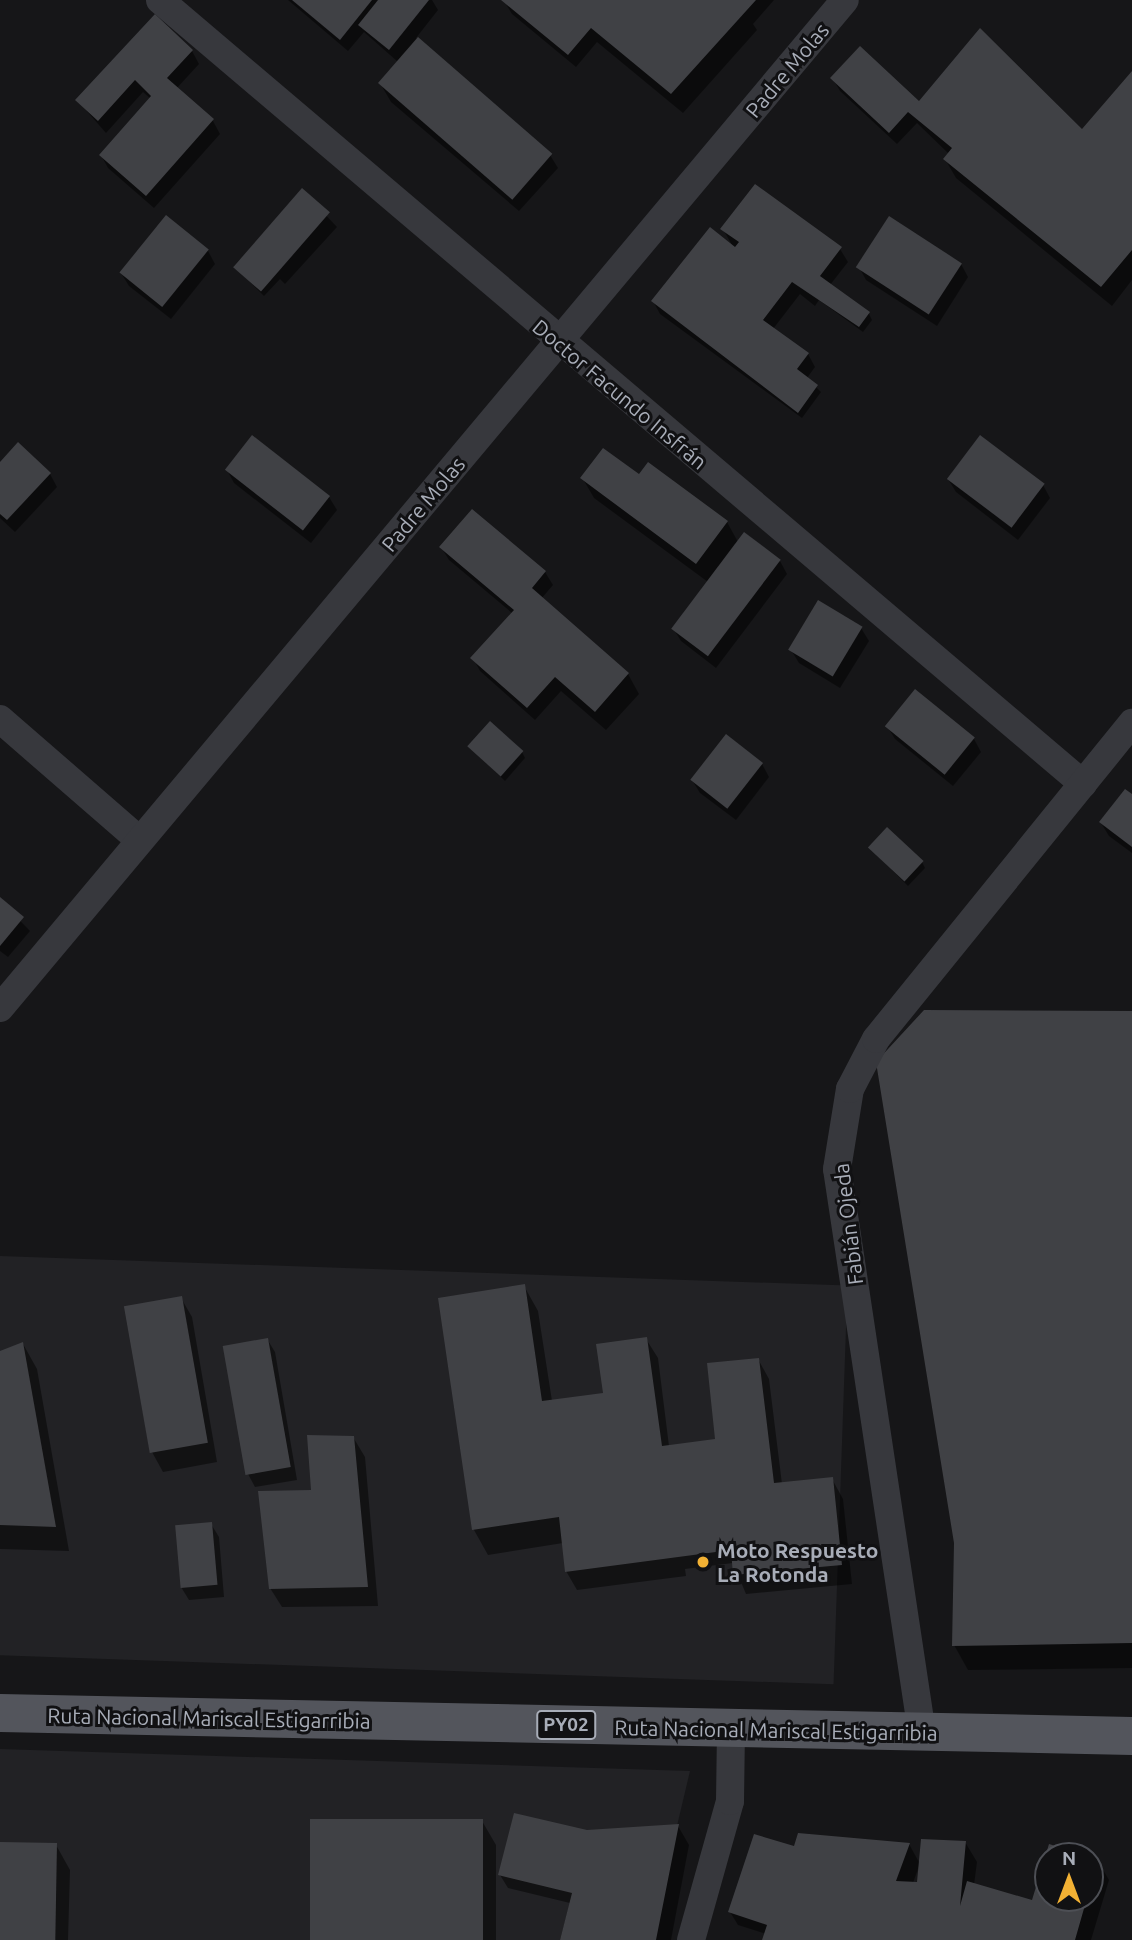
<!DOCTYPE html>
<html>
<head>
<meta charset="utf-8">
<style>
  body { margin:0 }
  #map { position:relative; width:1132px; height:1940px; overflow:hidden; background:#161618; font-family:Ubuntu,sans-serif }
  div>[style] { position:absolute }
  .built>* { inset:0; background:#222225; transform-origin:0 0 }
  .shadow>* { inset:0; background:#0007 }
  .building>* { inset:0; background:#404145; transform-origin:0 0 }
  .street>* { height:28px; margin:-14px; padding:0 14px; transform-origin:14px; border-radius:14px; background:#37383d }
  .primary>* { height:38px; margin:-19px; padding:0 19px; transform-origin:19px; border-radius:19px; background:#53555c }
  .dots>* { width:19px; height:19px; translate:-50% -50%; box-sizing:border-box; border:4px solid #111113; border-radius:50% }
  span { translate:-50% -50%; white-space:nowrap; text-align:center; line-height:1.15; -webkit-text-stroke:6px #111113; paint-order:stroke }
  .shield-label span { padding:2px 5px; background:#111113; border:2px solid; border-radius:5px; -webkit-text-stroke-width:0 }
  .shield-label { font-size:19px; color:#a8adb8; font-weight:700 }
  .street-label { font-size:21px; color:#a8adb8 }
  .poi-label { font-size:21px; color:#a8adb8; font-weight:700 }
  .left { translate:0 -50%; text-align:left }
  .north { position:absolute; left:1034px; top:1842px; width:70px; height:70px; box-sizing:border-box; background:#111113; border:2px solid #4d4f55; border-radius:50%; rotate:0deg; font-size:19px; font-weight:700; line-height:28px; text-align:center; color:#a8adb8 }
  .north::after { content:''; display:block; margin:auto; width:24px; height:32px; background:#f2b134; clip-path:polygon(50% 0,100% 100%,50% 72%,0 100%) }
</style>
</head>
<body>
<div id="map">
  <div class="built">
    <div style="left:0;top:1256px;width:848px;height:399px;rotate:2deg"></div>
    <div style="clip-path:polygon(0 1749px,690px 1771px,650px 1940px,0 1940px)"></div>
  </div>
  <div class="shadow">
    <div style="clip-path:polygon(288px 0,432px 0,438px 10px,416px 38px,550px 155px,558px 168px,519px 211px,391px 102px,380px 83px,398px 62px,364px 32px,348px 51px)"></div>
    <div style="clip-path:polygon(774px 0,753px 24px,757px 30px,683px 113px,597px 42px,576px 67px,512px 14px,504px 1px)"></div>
    <div style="clip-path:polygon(192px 51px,199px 64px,176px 89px,213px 121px,220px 134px,154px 208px,108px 168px,101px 155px,151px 99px,143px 92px,106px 133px,77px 100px)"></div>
    <div style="clip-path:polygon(1132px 74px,1132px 280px,1112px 306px,956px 178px,945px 159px,949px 154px,917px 123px,897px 144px,840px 91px,833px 79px,919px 103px,1082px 132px)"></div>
    <div style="clip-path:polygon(302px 190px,337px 227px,285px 284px,280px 279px,264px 296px,234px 266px)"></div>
    <div style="clip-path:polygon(723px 229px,840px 249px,848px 262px,830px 285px,869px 314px,872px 320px,863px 332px,819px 300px,815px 306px,800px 294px,773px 329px,808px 354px,815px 367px,807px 378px,821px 392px,802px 418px,660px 314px,653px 301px,733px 247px)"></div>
    <div style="clip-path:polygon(208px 251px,215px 264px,171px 319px,129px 286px,121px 273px)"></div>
    <div style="clip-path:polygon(961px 264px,968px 277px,937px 326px,866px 280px,859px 267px)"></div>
    <div style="clip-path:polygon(0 465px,50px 474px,57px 487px,15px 532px,0 518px)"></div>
    <div style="clip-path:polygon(227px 470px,329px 497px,337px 510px,311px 543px,234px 483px)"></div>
    <div style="clip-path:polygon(639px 477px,727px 522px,738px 542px,780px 561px,787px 574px,716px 668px,681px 641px,673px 628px,708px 582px,594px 498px,583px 479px)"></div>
    <div style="clip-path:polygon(948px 479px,1043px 485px,1050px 498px,1018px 540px,956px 492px)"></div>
    <div style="clip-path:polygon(441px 547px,545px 572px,553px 585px,541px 599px,628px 674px,639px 694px,606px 730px,561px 691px,535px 720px,480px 671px,473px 658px,512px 613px,449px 560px)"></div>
    <div style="clip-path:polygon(861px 628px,869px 641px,840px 688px,799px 663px,791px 650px)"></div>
    <div style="clip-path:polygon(887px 726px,974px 739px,981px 752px,953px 786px,895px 739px)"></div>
    <div style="clip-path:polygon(469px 746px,522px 752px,525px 758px,505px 781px)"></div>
    <div style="clip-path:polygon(762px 764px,769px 777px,736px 820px,700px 793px,692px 780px)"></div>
    <div style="clip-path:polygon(1132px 797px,1132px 853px,1109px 836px,1101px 823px)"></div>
    <div style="clip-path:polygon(870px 848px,922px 862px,925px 868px,908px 886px)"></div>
    <div style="clip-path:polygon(0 900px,30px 931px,8px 957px,0 951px)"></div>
    <div style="clip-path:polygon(1132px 1013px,1132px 1668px,968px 1670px,954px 1645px)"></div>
    <div style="clip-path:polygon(524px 1286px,538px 1311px,552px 1401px,605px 1395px,646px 1339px,658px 1358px,669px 1446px,714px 1441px,758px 1359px,769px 1379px,782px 1484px,832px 1479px,843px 1499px,852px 1584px,746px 1594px,733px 1563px,685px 1569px,686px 1576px,577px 1590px,566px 1571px,563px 1543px,488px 1555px,474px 1530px,440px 1299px)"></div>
    <div style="clip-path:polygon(181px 1298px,192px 1317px,217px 1462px,163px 1472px,152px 1452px)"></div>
    <div style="clip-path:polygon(267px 1339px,275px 1352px,297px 1480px,255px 1487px,248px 1474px)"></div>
    <div style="clip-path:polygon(23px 1344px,37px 1369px,69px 1551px,0 1549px,0 1353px)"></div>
    <div style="clip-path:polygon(353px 1437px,365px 1457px,378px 1606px,282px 1607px,270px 1588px)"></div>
    <div style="clip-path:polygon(211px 1524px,219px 1537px,224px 1597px,189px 1600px,181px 1587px)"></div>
    <div style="clip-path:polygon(482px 1821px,496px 1845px,496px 1940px,312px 1940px)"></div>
    <div style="clip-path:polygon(678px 1826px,689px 1845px,671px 1940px,560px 1940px,570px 1903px,508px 1888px,500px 1875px,587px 1832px)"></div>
    <div style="clip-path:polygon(evenodd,965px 1842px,977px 1862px,974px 1885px,1033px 1902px,1050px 1847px,1081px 1856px,1048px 1856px,1048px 1898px,1090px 1898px,1090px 1859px,1098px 1861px,1109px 1880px,1091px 1940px,764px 1940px,766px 1934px,738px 1925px,730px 1912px,792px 1848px,909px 1844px,920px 1864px,965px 1842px,919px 1866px,919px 1884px,913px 1883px,919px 1866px)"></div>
    <div style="clip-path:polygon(0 1844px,56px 1845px,70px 1870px,68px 1940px,0 1940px)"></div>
  </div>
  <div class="building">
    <div style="clip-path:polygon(292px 0,372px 0,340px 40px)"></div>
    <div style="clip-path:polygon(378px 0,429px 0,389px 50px,358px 25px)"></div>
    <div style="clip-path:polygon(501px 0,756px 0,671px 94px,591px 28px,568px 55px)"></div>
    <div style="clip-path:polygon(155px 14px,193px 50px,167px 78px,214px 119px,146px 196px,99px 155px,151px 96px,135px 80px,98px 121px,75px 100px)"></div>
    <div style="clip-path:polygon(980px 28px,1082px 129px,1132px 71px,1132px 250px,1101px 287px,943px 159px,952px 148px,908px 112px,889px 133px,830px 78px,860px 46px,919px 101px)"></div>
    <div style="left:418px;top:37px;width:178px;height:61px;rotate:41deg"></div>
    <div style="clip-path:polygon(755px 184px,842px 247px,820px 276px,870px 312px,859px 327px,792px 282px,763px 320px,809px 353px,797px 369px,818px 385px,798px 413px,651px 301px,710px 227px,735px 247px,739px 242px,720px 229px)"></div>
    <div style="left:302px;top:188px;width:37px;height:105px;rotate:41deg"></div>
    <div style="left:166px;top:215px;width:55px;height:74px;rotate:39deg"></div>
    <div style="left:889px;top:216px;width:87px;height:61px;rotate:33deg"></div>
    <div style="left:252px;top:435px;width:99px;height:44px;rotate:38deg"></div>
    <div style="left:980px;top:435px;width:81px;height:55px;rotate:37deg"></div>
    <div style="clip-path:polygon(18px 442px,51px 473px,7px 520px,0 514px,0 462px)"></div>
    <div style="clip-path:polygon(603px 448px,639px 474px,648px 462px,728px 521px,696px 564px,580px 478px)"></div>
    <div style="clip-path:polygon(472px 509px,546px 571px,532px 588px,629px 673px,595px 712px,555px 677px,527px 708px,470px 658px,514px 610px,439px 547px)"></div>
    <div style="left:744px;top:532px;width:46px;height:121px;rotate:37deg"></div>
    <div style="left:818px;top:600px;width:52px;height:58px;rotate:31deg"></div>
    <div style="left:915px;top:689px;width:77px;height:48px;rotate:39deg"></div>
    <div style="left:490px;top:721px;width:45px;height:34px;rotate:42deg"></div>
    <div style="left:726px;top:734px;width:47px;height:58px;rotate:38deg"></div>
    <div style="clip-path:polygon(1125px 789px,1132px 794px,1132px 847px,1099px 822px)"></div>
    <div style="left:887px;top:827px;width:50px;height:28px;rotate:43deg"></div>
    <div style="clip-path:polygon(0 897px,24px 917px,0 946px)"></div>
    <div style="clip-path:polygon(924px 1010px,1132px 1011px,1132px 1643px,952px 1646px,954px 1543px,876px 1062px)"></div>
    <div style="clip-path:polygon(525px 1284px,542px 1401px,603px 1393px,596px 1344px,647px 1337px,662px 1446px,715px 1439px,707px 1363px,759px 1358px,774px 1483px,833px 1477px,842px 1565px,733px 1575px,731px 1550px,565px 1572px,559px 1517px,472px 1530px,438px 1298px)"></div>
    <div style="left:182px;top:1296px;width:149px;height:59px;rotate:80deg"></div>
    <div style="left:268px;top:1338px;width:131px;height:46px;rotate:80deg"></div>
    <div style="clip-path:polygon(23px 1342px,56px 1527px,0 1525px,0 1351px)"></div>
    <div style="clip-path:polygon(307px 1435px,354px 1436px,368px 1587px,269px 1589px,258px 1491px,311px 1490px)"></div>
    <div style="left:212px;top:1522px;width:63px;height:37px;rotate:85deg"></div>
    <div style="clip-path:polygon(514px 1813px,587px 1830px,679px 1824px,656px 1940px,560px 1940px,572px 1893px,498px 1875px)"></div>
    <div style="left:310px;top:1819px;width:173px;height:121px"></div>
    <div style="clip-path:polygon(798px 1833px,910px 1843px,896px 1881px,917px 1882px,921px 1839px,966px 1841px,960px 1906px,967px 1881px,1032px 1900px,1049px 1844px,1085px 1855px,1048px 1856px,1048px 1898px,1087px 1898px,1075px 1940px,762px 1940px,767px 1925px,728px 1912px,754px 1834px,794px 1846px)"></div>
    <div style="left:0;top:1842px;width:57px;height:98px;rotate:1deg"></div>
    <div style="clip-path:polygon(1090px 1857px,1099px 1859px,1091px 1887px,1090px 1887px)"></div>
  </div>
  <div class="street">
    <div style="left:160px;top:0;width:1211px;rotate:40.34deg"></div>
    <div style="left:0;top:719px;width:183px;rotate:41deg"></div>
    <div style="left:0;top:1008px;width:1315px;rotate:-50.03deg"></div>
    <div style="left:922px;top:1733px;width:570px;rotate:-98.57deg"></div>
    <div style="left:837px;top:1169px;width:81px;rotate:-80.8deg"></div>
    <div style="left:850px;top:1089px;width:56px;rotate:-62.5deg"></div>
    <div style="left:876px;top:1039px;width:407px;rotate:-51deg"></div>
    <div style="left:691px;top:1940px;width:144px;rotate:-74.3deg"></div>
    <div style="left:730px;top:1801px;width:72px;rotate:-89.2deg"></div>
  </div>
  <div class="primary">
    <div style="left:0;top:1713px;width:1132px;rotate:1.16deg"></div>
  </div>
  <div class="dots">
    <div style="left:703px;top:1562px;background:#f2b134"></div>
  </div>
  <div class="shield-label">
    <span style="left:566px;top:1725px">PY02</span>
  </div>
  <div class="street-label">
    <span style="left:787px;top:70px;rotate:-50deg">Padre Molas</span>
    <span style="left:620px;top:394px;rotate:40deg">Doctor Facundo Insfrán</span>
    <span style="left:423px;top:504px;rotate:-50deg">Padre Molas</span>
    <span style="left:848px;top:1224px;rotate:-97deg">Fabián Ojeda</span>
    <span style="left:209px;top:1718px;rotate:1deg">Ruta Nacional Mariscal Estigarribia</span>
    <span style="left:776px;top:1730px;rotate:1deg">Ruta Nacional Mariscal Estigarribia</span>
  </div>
  <div class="poi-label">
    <span class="left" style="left:717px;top:1562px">Moto Respuesto<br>La Rotonda</span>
  </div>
  <div class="north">N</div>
</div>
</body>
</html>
